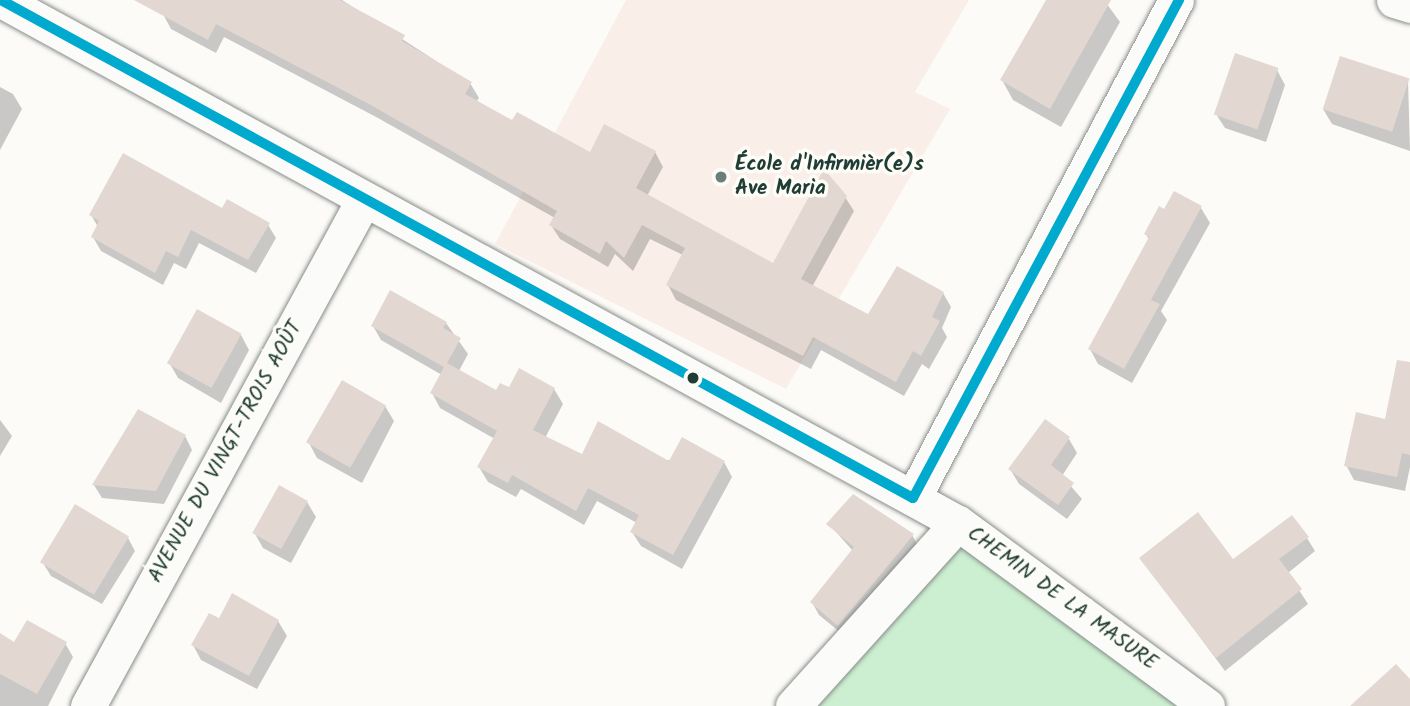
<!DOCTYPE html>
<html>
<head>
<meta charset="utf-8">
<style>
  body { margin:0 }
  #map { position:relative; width:1410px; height:706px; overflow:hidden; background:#fcfbf8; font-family:Kalam,sans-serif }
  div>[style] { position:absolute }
  .built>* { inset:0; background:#f9efe8 }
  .green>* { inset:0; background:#cbefd0 }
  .shadow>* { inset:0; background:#0003 }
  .building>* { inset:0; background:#e2d8d1; transform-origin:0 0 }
  .roads { filter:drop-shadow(0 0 2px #888d8a) drop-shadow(0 0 2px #888d8a) }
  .street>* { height:35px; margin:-17.5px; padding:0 17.5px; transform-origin:17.5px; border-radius:17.5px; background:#fbfbf9 }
  .bus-1>* { height:10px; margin:-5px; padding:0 5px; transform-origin:5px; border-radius:5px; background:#00a9ce }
  .dots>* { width:19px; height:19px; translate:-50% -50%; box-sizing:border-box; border:4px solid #fdfcf7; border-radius:50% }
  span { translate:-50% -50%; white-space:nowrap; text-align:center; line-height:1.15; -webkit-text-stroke:7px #fdfcf7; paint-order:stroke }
  .poi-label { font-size:21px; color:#1f3d34; font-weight:700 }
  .left { translate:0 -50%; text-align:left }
  .street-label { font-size:21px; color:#1f3d34 }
</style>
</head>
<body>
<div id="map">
  <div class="built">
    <div style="clip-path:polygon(626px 0,969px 0,915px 92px,950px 109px,786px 389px,495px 244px)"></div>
  </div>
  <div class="green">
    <div style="clip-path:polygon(958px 523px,1207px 706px,793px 706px)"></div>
  </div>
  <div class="shadow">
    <div style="clip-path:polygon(171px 0,342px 0,470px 83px,479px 98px,476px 102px,513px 123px,590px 154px,655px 152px,663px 167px,647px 196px,774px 265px,845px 197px,854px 211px,812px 287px,868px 317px,943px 293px,951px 307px,942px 328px,947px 337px,929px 369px,922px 364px,904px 396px,821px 350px,811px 369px,676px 300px,668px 285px,683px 255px,650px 239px,633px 271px,615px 254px,608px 267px,560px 239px,551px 225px,555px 218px,378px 118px,224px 37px,216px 53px,171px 29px,163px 14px)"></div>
    <div style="clip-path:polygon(1048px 0,1104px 0,1120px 22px,1061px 127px,1013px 100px,1002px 80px)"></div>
    <div style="clip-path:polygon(1277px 70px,1285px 85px,1266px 142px,1225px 128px,1216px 114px)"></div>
    <div style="clip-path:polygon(1408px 81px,1410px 151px,1332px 124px,1323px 109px)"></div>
    <div style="clip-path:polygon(0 87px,13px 94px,22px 109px,0 150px)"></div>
    <div style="clip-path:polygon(1201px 208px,1210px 223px,1161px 311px,1167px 320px,1132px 383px,1098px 364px,1090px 349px,1149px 240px,1146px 234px,1165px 212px)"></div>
    <div style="clip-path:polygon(223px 211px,268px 225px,276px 238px,256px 273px,199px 243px,186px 269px,174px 263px,163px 285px,101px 251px,93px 237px,98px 227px,91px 215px)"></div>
    <div style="clip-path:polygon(446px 323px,468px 354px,459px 371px,497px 393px,554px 389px,563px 404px,545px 438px,582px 457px,724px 462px,732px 477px,682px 569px,641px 546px,632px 532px,637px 523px,597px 501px,584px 525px,521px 489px,516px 497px,488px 482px,479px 467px,495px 439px,440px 408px,432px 393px,442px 375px,381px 340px,373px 326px)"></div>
    <div style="clip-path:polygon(241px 335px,249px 350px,221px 403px,178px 378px,170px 364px)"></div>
    <div style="clip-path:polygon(1410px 390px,1410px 467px,1405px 491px,1354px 480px,1346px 465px)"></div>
    <div style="clip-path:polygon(385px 406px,394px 421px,362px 483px,317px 458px,309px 443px)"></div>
    <div style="clip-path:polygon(0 420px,12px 436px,0 456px)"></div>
    <div style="clip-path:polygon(185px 436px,192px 450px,164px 504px,102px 498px,94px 485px)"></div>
    <div style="clip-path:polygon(1069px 439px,1077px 453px,1062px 476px,1082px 499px,1067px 519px,1019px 484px,1010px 469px)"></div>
    <div style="clip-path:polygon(307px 502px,316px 517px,291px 563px,263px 548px,255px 534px)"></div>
    <div style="clip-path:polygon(829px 524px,912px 535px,919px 547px,846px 637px,819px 615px,812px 602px,853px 551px)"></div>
    <div style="clip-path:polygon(128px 538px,135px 551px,102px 604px,51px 576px,43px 563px)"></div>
    <div style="clip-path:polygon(1307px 538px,1315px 551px,1288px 573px,1308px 604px,1225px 671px,1141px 558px,1232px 562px)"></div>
    <div style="clip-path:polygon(220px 621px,278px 621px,287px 636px,257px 689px,201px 660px,193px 645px)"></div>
    <div style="clip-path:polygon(0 635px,15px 645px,65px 643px,73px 657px,48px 706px,0 706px)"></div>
  </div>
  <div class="building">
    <div style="clip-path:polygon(134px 0,340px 0,405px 35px,402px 41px,472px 82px,465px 94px,512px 120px,517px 112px,590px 152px,604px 124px,656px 151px,636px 188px,773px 263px,824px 169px,847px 196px,801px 279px,868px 314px,897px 266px,944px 292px,932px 317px,940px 321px,921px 356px,913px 351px,896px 382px,813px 337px,803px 356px,666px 285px,685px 248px,642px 225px,624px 258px,606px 241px,600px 254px,549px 225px,557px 211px,369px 104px,216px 24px,208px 40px)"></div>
    <div style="clip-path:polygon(1046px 0,1111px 0,1050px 109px,1000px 80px)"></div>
    <div style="left:1235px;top:53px;width:46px;height:65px;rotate:19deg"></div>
    <div style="left:1340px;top:56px;width:73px;height:56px;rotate:18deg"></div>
    <div style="clip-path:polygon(123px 153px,222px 208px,227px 199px,270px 223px,248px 260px,191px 230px,178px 257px,166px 251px,155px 273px,91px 237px,99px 221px,89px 215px)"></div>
    <div style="clip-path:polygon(1174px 191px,1202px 206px,1151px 300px,1160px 304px,1124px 369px,1088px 349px,1149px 237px,1144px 234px,1159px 206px,1164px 209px)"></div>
    <div style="clip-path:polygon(390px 290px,447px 322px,443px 328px,461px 338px,447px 363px,496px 390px,500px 383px,509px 387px,519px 368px,555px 388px,533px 430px,582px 454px,598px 421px,669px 461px,682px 437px,725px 461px,673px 555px,630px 532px,639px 515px,588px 488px,576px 511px,512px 475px,508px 483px,477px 467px,497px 431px,430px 393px,444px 367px,371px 326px)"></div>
    <div style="left:197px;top:309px;width:51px;height:62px;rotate:29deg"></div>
    <div style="clip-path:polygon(1397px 360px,1410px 362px,1410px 455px,1402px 453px,1397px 477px,1344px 466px,1356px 412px,1385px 419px)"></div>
    <div style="left:342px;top:380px;width:51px;height:72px;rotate:30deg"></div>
    <div style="clip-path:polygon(138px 409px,186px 435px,156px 491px,92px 485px)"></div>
    <div style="clip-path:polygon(1045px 419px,1070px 437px,1051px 465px,1074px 483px,1058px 505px,1008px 469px)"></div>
    <div style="left:279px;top:485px;width:33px;height:55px;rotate:29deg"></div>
    <div style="clip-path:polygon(853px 494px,914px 534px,838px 626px,810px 602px,854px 547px,826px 524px)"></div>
    <div style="left:75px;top:504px;width:63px;height:68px;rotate:31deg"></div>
    <div style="clip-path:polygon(1198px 512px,1233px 559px,1292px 515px,1309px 537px,1279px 559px,1302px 589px,1216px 658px,1139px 558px)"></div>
    <div style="clip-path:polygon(232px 593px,279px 620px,249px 676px,191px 645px,209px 613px,219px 618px)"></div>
    <div style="clip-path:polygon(27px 620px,67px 642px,37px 694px,0 674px,0 633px,14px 642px)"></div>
    <div style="clip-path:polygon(1396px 664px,1410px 679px,1410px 706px,1350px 706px)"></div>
  </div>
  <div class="roads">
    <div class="street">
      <div style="left:1px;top:0;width:1091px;rotate:28.66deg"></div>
      <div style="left:958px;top:523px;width:309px;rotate:36.3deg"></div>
      <div style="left:1394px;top:0;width:17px;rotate:17deg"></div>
      <div style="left:913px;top:498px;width:563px;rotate:-62.16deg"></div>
      <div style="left:88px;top:706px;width:577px;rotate:-61.44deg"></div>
      <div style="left:793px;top:706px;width:246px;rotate:-48deg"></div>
    </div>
  </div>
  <div class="bus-1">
    <div style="left:1px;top:0;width:1039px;rotate:28.64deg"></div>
    <div style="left:913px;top:498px;width:565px;rotate:-61.89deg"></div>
  </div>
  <div class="dots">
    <div style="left:721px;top:177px;background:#6c8079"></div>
    <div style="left:693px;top:378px;background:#1f3d34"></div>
  </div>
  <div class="poi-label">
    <span class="left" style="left:735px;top:177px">École d'Infirmièr(e)s<br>Ave Maria</span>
  </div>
  <div class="street-label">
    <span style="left:226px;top:452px;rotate:-61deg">AVENUE DU VINGT-TROIS AOÛT</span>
    <span style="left:1062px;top:599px;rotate:36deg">CHEMIN DE LA MASURE</span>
  </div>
</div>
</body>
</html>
